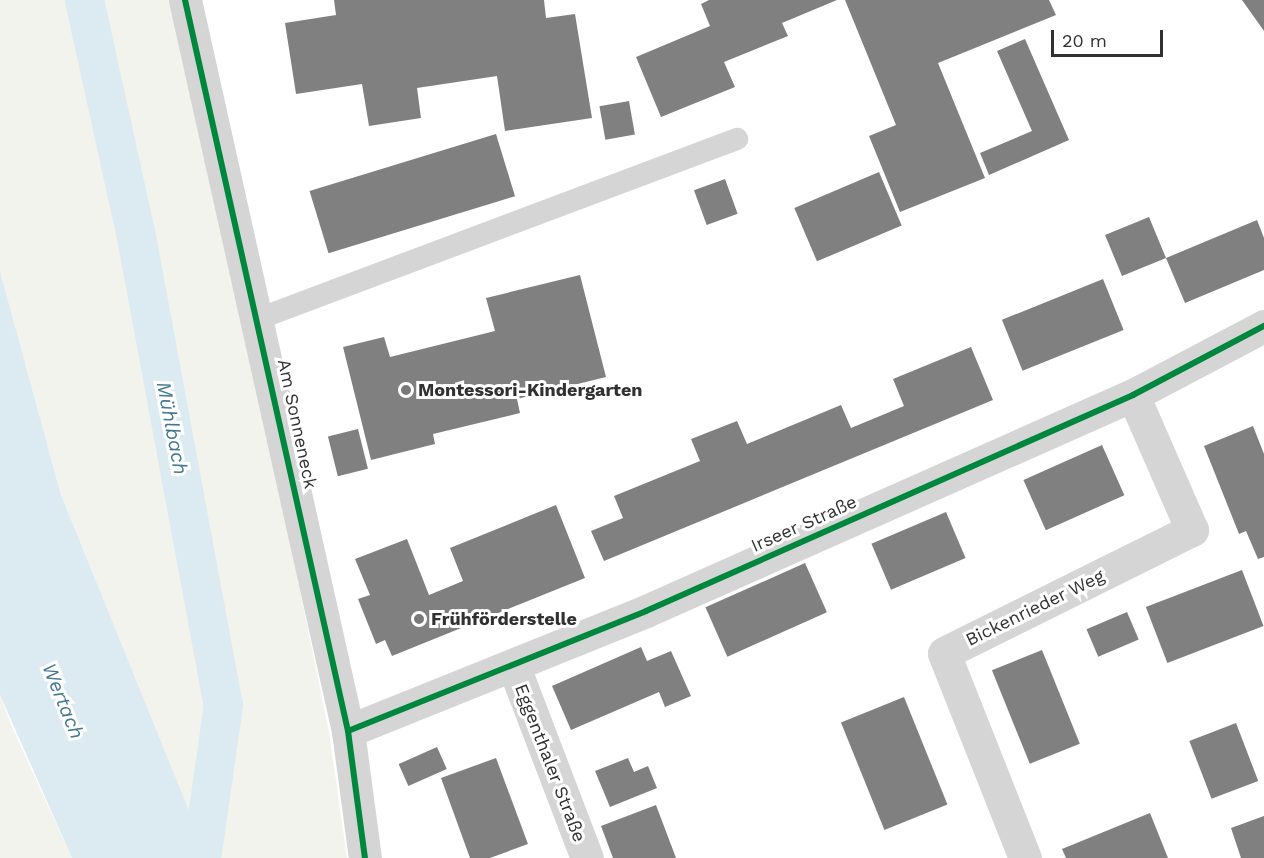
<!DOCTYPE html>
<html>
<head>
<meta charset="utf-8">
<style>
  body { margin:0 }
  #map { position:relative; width:1264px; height:858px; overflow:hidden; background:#fff; font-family:"Work Sans",sans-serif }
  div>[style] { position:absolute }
  .green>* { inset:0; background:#f1f3ec }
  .water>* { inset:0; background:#dcebf1 }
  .canal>* { height:39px; margin:-19.5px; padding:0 19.5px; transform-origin:19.5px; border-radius:19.5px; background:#dcebf1 }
  .building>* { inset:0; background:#808080; transform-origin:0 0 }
  .service>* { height:22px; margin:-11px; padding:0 11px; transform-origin:11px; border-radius:11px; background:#d5d5d5 }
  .minor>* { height:33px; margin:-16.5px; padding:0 16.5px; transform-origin:16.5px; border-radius:16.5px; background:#d5d5d5 }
  .cycleway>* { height:6px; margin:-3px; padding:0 3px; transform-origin:3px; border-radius:3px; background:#00873e }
  .dots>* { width:16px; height:16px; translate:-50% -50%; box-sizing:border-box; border:3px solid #fff; border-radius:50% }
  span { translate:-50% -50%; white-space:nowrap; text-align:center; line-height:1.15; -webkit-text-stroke:6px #fff; paint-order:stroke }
  .poi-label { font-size:18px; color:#313131; font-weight:700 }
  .left { translate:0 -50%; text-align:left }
  .street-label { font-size:18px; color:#313131 }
  .water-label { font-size:20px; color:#43798f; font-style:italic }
  .scale { position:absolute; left:1051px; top:30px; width:112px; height:27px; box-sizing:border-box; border:3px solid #313131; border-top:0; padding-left:8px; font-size:18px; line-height:21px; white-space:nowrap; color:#313131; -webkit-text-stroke:4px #fff; paint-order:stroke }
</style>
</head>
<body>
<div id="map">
  <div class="green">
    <div style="clip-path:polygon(0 0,169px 0,245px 322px,329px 732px,347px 858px,206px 858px,61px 495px,0 271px)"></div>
    <div style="clip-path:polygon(0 695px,12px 727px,72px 858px,0 858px)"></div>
  </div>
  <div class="water">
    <div style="clip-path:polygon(0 271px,61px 495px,208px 858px,72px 858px,0 695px)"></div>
  </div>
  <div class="canal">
    <div style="left:84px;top:0;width:248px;rotate:77.6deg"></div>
    <div style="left:137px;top:242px;width:470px;rotate:79.5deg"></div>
    <div style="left:223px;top:704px;width:156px;rotate:98.1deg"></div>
  </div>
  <div class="building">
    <div style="clip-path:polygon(334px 0,544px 0,546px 18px,575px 14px,592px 118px,505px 131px,497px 76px,417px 88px,421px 118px,369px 126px,362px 84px,296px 94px,285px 23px,336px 15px)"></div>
    <div style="clip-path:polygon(709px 0,837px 0,782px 23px,788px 36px,724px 62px,735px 87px,661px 117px,636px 57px,710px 26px,701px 4px)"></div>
    <div style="clip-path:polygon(845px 0,1049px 0,1056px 15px,938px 63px,985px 178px,900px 212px,869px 136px,896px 125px)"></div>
    <div style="clip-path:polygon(1242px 0,1264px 0,1264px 31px)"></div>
    <div style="clip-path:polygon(1025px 39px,1069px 140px,989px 175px,980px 153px,1032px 131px,997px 51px)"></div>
    <div style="left:629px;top:101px;width:34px;height:30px;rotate:80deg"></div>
    <div style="left:496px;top:134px;width:65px;height:195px;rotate:73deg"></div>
    <div style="left:879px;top:172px;width:58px;height:92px;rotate:67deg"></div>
    <div style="left:725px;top:179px;width:37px;height:33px;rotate:70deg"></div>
    <div style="clip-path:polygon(1149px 217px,1166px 258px,1257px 220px,1264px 238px,1264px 270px,1185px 303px,1166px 258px,1122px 276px,1105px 235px)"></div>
    <div style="clip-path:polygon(580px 275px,606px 377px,517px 399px,520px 413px,433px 434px,435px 444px,371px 460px,343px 347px,384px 337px,390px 357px,495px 331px,486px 298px)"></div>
    <div style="left:1103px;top:279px;width:55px;height:109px;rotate:68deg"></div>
    <div style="clip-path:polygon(971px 347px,993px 400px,604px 561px,591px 531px,623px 518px,614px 496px,700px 461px,691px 439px,737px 421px,747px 444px,841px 405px,851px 428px,904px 406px,893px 379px)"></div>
    <div style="clip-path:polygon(1253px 426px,1264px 454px,1264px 557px,1258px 559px,1246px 531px,1239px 534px,1204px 446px)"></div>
    <div style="left:358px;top:429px;width:41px;height:31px;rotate:76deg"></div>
    <div style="left:1102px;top:445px;width:55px;height:86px;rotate:66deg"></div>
    <div style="clip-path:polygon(556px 505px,585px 578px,392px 656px,385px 640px,376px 644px,358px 599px,370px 595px,355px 559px,407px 539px,429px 595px,463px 581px,450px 548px)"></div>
    <div style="left:946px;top:512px;width:50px;height:81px;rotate:67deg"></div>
    <div style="left:805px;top:563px;width:54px;height:109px;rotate:66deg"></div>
    <div style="left:1242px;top:570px;width:60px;height:103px;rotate:69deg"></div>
    <div style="left:1127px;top:612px;width:30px;height:44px;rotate:67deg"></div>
    <div style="clip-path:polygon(641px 647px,647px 661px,671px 651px,691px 696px,665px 707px,659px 692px,571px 730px,552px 686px)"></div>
    <div style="left:1042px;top:650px;width:101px;height:54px;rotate:68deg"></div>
    <div style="left:904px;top:697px;width:116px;height:68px;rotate:68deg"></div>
    <div style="left:1236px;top:723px;width:62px;height:50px;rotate:69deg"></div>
    <div style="left:437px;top:747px;width:24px;height:42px;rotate:66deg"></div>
    <div style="clip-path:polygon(496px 758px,528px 844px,490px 858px,470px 858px,441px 778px)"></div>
    <div style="clip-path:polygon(628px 758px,634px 772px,648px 766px,657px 788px,610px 807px,595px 771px)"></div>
    <div style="clip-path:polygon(656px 805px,676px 858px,613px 858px,601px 826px)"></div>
    <div style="clip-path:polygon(1150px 813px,1168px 858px,1066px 858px,1062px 849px)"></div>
    <div style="clip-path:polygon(1264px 816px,1264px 858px,1241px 858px,1231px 828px)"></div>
  </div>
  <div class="service">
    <div style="left:258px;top:319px;width:512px;rotate:-20.6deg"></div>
  </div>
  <div class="minor">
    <div style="left:185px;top:0;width:749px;rotate:77.43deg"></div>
    <div style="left:348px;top:731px;width:128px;rotate:82.4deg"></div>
    <div style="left:514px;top:667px;width:204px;rotate:69.1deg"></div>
    <div style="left:348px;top:731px;width:321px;rotate:-21.9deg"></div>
    <div style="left:646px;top:611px;width:533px;rotate:-23.92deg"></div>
    <div style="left:1133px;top:395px;width:148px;rotate:-27.8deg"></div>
    <div style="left:1025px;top:858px;width:220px;rotate:-111.6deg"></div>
    <div style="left:944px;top:653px;width:277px;rotate:-26.4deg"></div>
    <div style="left:1192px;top:530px;width:147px;rotate:-113.6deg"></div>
  </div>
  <div class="cycleway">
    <div style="left:185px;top:0;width:749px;rotate:77.43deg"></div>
    <div style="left:348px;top:731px;width:128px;rotate:82.4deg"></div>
    <div style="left:348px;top:731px;width:321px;rotate:-21.9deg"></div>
    <div style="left:646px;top:611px;width:533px;rotate:-23.92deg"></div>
    <div style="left:1133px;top:395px;width:148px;rotate:-27.8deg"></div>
  </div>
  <div class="dots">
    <div style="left:406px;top:390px;background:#797979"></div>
    <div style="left:419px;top:619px;background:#797979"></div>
  </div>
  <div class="poi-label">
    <span class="left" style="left:418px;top:390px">Montessori-Kindergarten</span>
    <span class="left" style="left:431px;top:619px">Frühförderstelle</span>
  </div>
  <div class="street-label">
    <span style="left:297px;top:424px;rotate:78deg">Am Sonneneck</span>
    <span style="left:804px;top:524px;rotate:-24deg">Irseer Straße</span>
    <span style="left:1035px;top:608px;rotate:-26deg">Bickenrieder Weg</span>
    <span style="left:550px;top:763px;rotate:69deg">Eggenthaler Straße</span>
  </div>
  <div class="water-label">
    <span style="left:172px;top:428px;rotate:79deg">Mühlbach</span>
    <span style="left:63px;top:701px;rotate:68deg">Wertach</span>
  </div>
  <div class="scale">20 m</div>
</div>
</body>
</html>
